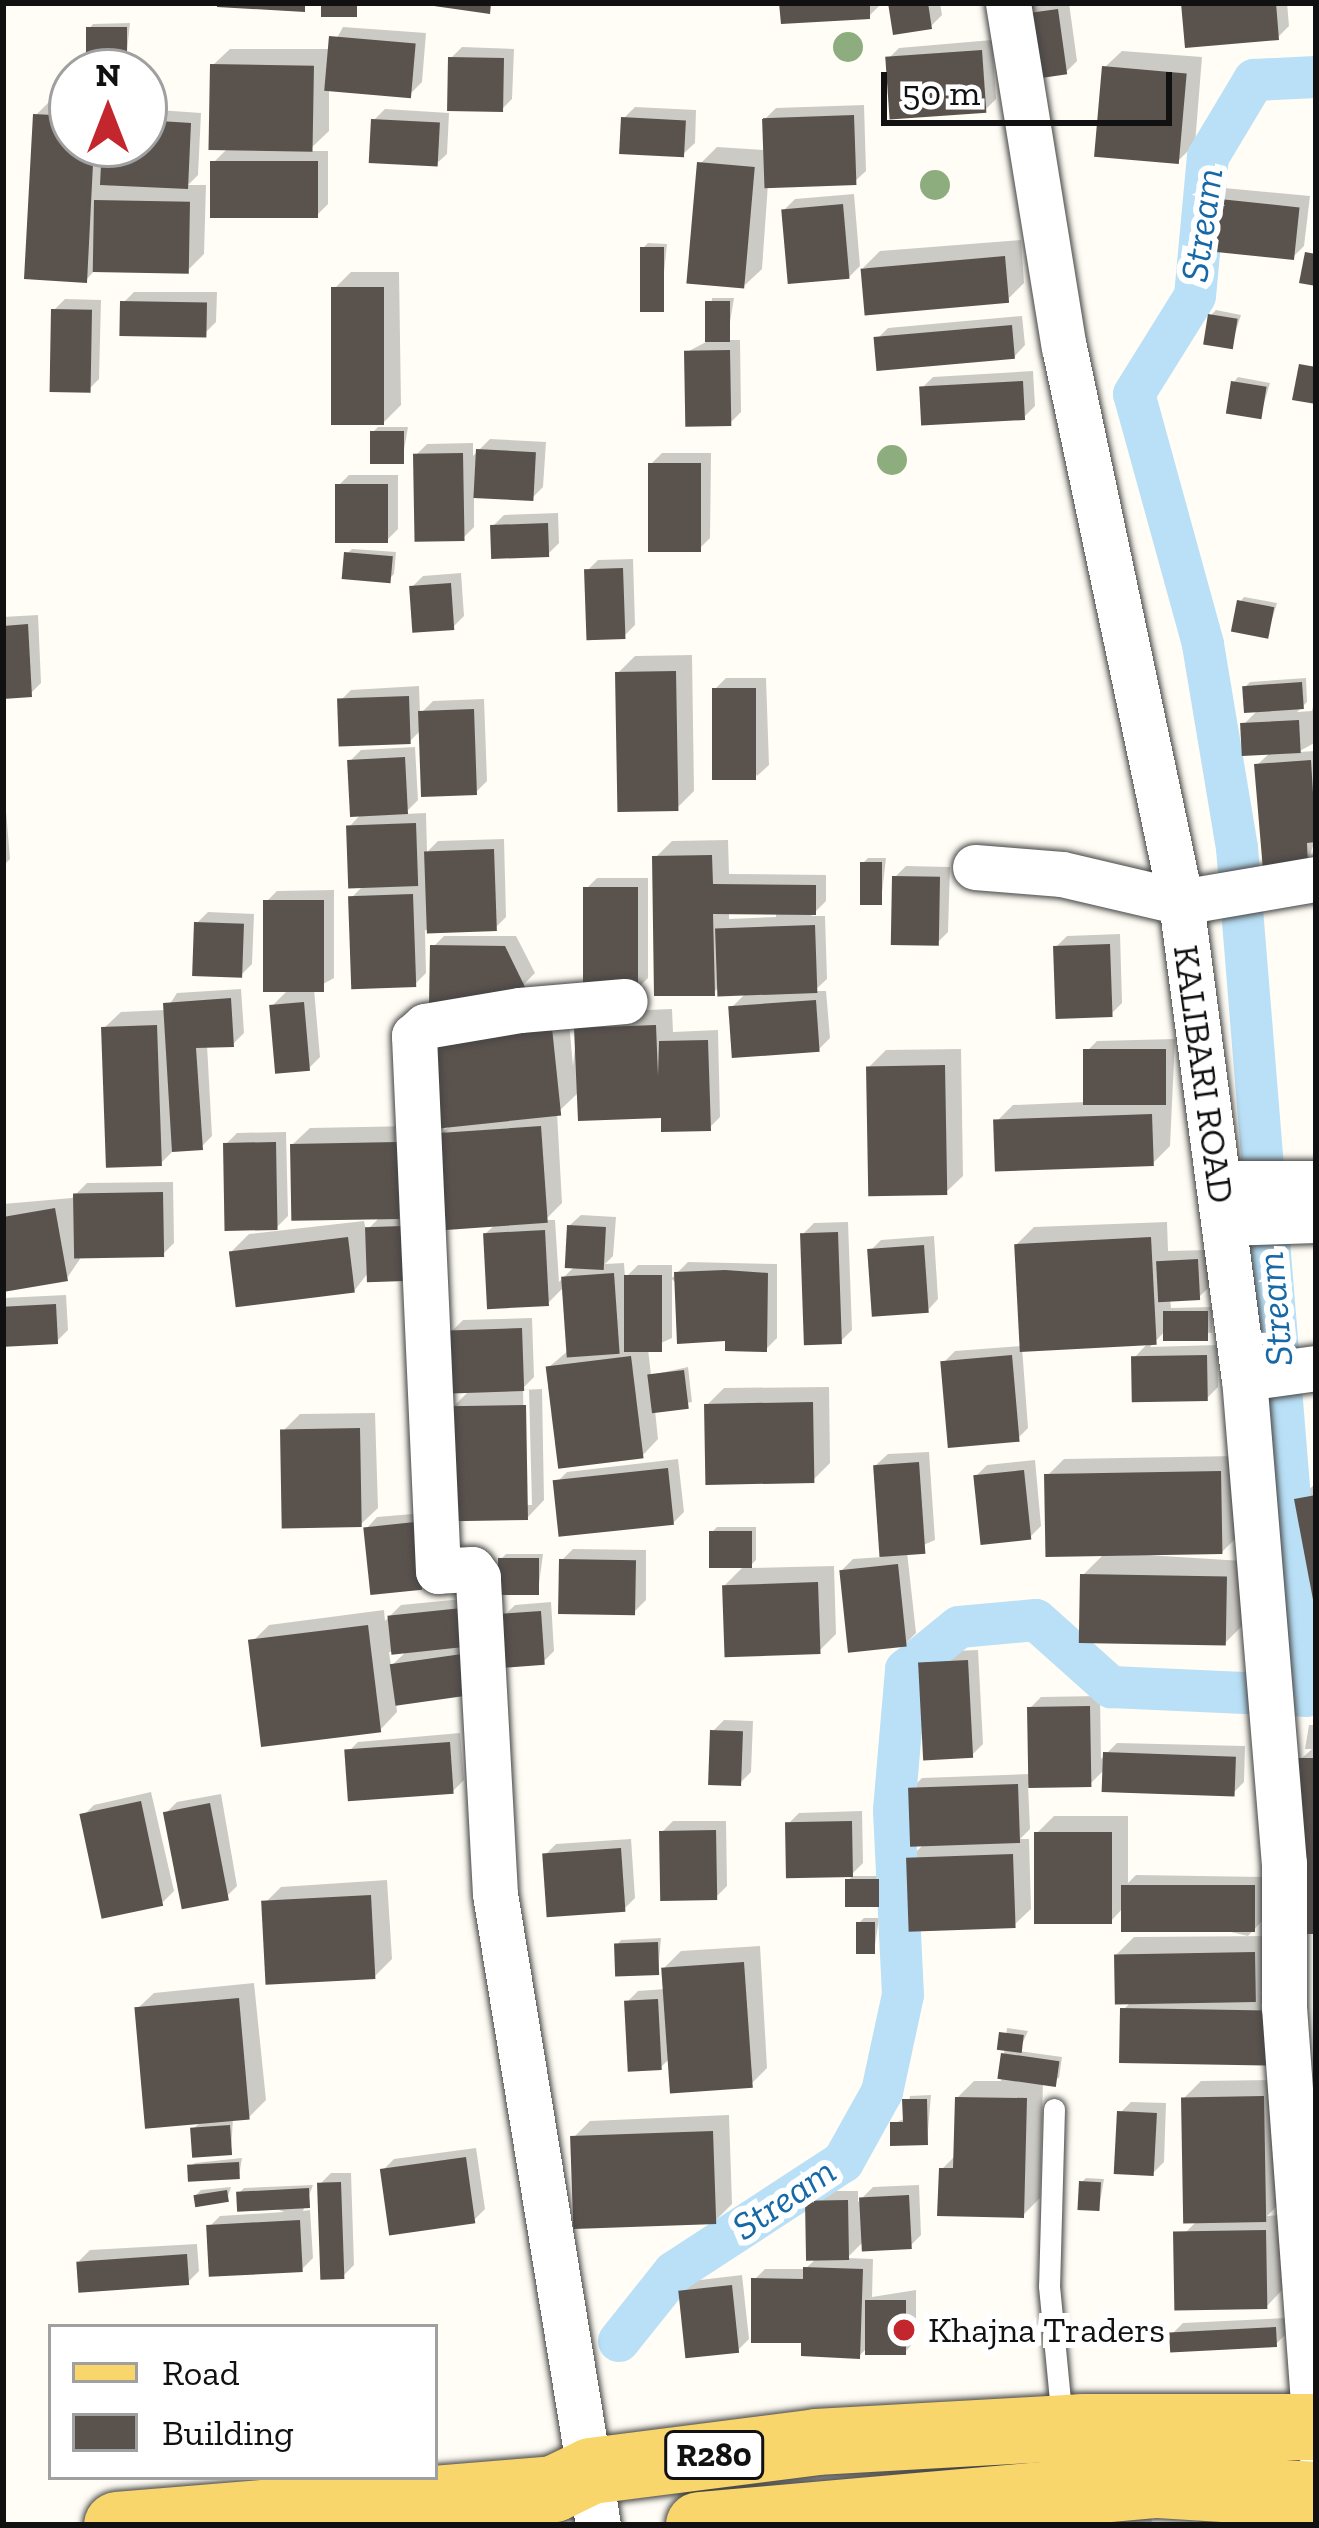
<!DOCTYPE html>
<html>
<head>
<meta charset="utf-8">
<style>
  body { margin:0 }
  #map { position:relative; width:1319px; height:2528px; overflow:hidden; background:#fffdf5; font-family:"Zilla Slab",serif }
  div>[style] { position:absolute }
  .shadow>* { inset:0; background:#0003 }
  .canal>* { height:42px; margin:-21px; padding:0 21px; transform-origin:21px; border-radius:21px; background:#b9e0f7 }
  .building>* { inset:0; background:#5a524d; transform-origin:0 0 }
  .roads { filter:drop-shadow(0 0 3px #444) drop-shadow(0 0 3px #444) }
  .lane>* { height:21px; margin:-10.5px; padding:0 10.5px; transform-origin:10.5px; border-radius:10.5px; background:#fff }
  .street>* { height:45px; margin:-22.5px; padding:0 22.5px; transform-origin:22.5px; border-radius:22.5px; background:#fff }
  .primary>* { height:66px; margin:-33px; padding:0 33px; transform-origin:33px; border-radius:33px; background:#f9d66b }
  .trees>* { width:30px; height:30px; margin:-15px; border-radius:50%; background:#8dad7f }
  .dots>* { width:33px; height:33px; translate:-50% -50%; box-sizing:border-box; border:6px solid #fff; border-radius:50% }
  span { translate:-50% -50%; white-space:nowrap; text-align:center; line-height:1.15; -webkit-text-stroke:12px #fff; paint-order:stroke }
  .shield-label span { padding:3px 9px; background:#fff; border:3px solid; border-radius:9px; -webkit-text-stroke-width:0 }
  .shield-label { font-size:33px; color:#111; font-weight:700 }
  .street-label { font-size:36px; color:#111 }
  .poi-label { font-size:36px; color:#111 }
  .left { translate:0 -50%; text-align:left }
  .water-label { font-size:39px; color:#1768a6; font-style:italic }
  .frame { position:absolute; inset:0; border:6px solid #111; pointer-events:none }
  .legend { position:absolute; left:48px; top:2324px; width:390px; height:156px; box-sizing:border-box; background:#fff; border:3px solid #a0a0a0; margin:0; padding:15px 21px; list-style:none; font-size:36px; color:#111 }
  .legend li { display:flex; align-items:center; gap:24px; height:60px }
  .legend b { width:60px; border:3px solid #a0a0a0 }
  .north { position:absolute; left:48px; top:48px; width:120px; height:120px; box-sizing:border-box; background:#fff; border:3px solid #a0a0a0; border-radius:50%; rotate:0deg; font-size:33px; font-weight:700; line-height:48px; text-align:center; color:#111 }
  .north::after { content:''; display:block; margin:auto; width:42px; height:54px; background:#c4262e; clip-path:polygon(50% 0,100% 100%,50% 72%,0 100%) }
  .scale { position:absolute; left:881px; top:72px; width:291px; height:54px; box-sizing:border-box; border:6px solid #111; border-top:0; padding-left:15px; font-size:36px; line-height:42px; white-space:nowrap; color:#111; -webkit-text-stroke:9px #fff; paint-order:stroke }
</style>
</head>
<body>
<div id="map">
  <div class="shadow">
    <div style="clip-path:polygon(782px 3px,882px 3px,869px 16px)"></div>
    <div style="clip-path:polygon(891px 3px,940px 3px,942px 15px,931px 26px)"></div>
    <div style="clip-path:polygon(1069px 3px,1077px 61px,1066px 72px,1019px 16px,1030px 5px)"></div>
    <div style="clip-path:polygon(1184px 3px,1287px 3px,1289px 26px,1278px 37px)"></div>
    <div style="clip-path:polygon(130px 23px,126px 61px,89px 29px,93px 24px)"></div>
    <div style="clip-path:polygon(343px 27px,426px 33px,422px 82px,411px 93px,329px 88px,329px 131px,308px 151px,328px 151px,328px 204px,317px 215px,213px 163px,229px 147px,213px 65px,230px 49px,331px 49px)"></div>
    <div style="clip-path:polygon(992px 40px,996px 99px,985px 110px,888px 59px,899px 48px)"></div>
    <div style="clip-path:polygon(462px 47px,514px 49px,512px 99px,501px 110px,451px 58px)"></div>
    <div style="clip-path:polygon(1122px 51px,1202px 57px,1195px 144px,1178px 161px,1105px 67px)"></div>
    <div style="clip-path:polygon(53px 98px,72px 99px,72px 144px,144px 144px,144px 109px,201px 113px,198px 175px,188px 185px,206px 185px,204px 254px,187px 271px,96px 269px,86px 280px,36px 115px)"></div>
    <div style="clip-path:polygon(864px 105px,866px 171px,854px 182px,768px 184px,762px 269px,745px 285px,700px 164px,717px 147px,766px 150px,765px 119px,776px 108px)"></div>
    <div style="clip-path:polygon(635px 107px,696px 110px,695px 143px,683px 154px,624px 118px)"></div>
    <div style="clip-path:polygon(385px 109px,449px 113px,447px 154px,435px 165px,374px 120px)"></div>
    <div style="clip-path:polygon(1224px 188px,1310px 196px,1304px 246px,1293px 257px,1213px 199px)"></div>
    <div style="clip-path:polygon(854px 194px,860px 266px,849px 277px,784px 210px,795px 199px)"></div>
    <div style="clip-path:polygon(1021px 240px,1024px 283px,1007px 300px,863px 268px,880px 251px)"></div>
    <div style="clip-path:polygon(648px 243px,667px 244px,660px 310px,643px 248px)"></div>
    <div style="clip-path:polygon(351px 272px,399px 272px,401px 405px,384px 422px,334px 289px)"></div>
    <div style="clip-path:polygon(134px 292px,217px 292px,216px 322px,205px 333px,123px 303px)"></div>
    <div style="clip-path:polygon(712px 298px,734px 298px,727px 340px,740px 340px,741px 412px,730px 423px,687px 352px,708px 341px)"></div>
    <div style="clip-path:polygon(65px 299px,101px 300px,99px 379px,88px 390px,54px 310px)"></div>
    <div style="clip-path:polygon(1216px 310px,1241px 315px,1231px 346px,1211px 315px)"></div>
    <div style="clip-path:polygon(1022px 316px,1025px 345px,1014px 357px,877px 339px,888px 328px)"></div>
    <div style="clip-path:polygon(1033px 371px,1035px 406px,1024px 417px,922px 388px,933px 377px)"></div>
    <div style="clip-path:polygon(1238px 377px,1270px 383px,1260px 416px,1234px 382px)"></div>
    <div style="clip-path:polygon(378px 427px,408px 427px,402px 461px,373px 432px)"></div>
    <div style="clip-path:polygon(490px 439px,546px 442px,543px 487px,532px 498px,474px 495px,474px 527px,463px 538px,416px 455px,427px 444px,473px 443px,473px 456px)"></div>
    <div style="clip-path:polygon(662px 453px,711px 453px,710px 538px,699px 549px,651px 464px)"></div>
    <div style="clip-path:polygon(349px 475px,398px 475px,398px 529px,387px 540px,338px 486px)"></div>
    <div style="clip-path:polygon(558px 513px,559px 543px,548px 554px,493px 526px,504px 515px)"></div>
    <div style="clip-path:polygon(352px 549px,396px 552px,394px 574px,389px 579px,347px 554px)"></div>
    <div style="clip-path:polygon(633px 559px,635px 625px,624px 636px,587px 571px,598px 560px)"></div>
    <div style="clip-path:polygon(461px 573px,464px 616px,453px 627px,412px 587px,423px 576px)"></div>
    <div style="clip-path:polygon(1244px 597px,1277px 603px,1267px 635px,1240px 602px)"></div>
    <div style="clip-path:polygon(38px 615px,41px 683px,30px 694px,3px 696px,3px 617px)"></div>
    <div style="clip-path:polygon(692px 655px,694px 791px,677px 808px,618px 673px,635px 656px)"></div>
    <div style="clip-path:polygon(726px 678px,766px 678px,769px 765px,757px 776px,715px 689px)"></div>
    <div style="clip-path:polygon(1306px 678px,1307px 702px,1297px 712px,1312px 711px,1316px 694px,1316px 742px,1298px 752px,1316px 751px,1316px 839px,1306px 864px,1257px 765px,1271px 752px,1243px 725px,1259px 709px,1245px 687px,1250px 682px)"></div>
    <div style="clip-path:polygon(419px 686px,420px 714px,433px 701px,484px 699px,487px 781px,476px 792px,422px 729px,410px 741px,340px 701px,351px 690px)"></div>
    <div style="clip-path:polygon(415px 747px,418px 800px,404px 814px,426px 813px,427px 852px,438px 841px,504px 839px,506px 917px,495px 928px,425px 930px,426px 973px,415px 984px,351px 898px,364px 885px,349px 827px,362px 813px,350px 761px,361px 750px)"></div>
    <div style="clip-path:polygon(3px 775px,10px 859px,3px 866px)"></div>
    <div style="clip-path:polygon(evenodd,728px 840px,729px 874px,826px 875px,826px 901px,811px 916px,825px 916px,827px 979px,814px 991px,826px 991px,830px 1038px,819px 1049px,731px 1008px,746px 993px,721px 985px,713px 993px,655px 858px,672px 841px,728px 840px,729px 911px,776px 912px,776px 917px,729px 919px,729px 911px)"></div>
    <div style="clip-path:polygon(868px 858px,886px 858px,881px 902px,863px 863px)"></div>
    <div style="clip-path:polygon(906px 866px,950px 867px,948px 932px,937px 943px,895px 877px)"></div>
    <div style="clip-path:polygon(597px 878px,648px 878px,648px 978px,637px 989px,586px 889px)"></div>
    <div style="clip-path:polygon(334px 890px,334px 978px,314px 989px,320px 1057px,309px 1068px,272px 1006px,289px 989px,266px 902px,277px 891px)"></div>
    <div style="clip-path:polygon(208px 912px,254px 914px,252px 964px,241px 975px,197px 923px)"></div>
    <div style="clip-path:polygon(1120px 934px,1122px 1003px,1111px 1014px,1056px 947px,1067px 936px)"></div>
    <div style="clip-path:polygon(444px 936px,516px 936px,535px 973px,524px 984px,432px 1001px,433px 947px)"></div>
    <div style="clip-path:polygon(241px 989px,244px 1033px,233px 1044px,207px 1045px,212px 1136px,201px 1147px,176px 1148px,161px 1163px,104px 1028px,121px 1012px,166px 1010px,177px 993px)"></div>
    <div style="clip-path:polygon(672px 1009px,673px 1032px,718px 1030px,720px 1117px,709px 1128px,579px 1092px,557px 1113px,562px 1203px,545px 1220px,555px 1220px,559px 1282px,575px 1266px,569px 1226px,581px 1215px,616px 1217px,613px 1256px,605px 1264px,624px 1263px,625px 1278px,638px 1265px,672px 1265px,672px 1278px,688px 1262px,777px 1264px,777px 1338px,766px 1349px,728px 1338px,672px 1279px,672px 1338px,648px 1349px,651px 1375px,688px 1367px,692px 1402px,655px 1410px,658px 1439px,642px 1456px,549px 1367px,569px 1350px,564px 1287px,548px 1303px,486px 1233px,497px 1223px,442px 1133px,568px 1012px,573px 1066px,577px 1029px,594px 1012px)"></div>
    <div style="clip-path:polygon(1175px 1039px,1170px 1146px,1153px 1163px,996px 1122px,1013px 1105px,1086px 1102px,1086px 1052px,1097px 1041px)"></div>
    <div style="clip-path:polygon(961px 1049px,963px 1176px,946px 1192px,869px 1067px,886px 1050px)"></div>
    <div style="clip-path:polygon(evenodd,414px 1126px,415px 1199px,398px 1217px,412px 1216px,354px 1291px,232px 1251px,249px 1234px,364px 1221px,366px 1231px,380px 1217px,293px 1144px,310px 1128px,414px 1126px,395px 1127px,401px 1127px,402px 1204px,396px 1204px,395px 1127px)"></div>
    <div style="clip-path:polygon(286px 1132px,288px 1216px,277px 1227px,226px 1144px,237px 1133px)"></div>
    <div style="clip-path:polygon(173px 1182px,174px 1243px,163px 1254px,82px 1256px,67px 1278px,3px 1289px,3px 1204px,72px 1198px,87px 1183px)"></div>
    <div style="clip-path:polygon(848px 1222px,852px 1330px,841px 1341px,803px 1234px,814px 1223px)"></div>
    <div style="clip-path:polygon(1167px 1222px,1168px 1251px,1208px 1250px,1210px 1286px,1199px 1297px,1170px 1298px,1171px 1308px,1212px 1307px,1212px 1333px,1166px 1330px,1150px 1347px,1217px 1345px,1218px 1387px,1207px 1398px,1134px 1358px,1149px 1342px,1022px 1347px,1028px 1428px,1017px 1439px,944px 1362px,955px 1351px,1021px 1346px,1017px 1244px,1034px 1227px)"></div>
    <div style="clip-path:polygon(934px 1236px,938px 1299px,927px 1311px,870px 1251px,881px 1240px)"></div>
    <div style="clip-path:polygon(66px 1295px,68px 1330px,57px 1341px,3px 1344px,3px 1298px)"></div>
    <div style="clip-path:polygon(evenodd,532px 1318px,534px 1377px,521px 1390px,542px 1389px,544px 1500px,528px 1517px,452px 1408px,470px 1390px,452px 1331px,463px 1320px,532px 1318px,523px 1390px,529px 1390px,532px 1505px,526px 1505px,523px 1390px)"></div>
    <div style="clip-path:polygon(829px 1387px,830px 1463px,813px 1480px,707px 1405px,724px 1388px)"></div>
    <div style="clip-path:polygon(375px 1413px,378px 1508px,361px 1524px,283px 1431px,300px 1414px)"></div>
    <div style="clip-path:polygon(929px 1452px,935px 1540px,907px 1552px,916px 1633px,905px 1644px,842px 1570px,853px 1559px,882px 1557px,876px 1465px,888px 1454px)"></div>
    <div style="clip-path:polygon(1237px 1456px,1239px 1535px,1222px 1552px,1114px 1553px,1243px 1561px,1242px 1626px,1225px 1643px,1083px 1575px,1105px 1553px,1047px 1476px,1064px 1459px)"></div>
    <div style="clip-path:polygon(678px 1459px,684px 1512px,673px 1523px,556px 1483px,567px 1472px)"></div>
    <div style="clip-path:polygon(1035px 1460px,1041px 1526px,1030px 1537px,976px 1476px,987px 1465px)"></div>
    <div style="clip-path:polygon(1316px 1483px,1316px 1601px,1298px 1500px)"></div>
    <div style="clip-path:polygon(425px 1513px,432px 1576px,421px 1587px,366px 1529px,377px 1517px)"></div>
    <div style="clip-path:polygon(717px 1527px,756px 1527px,756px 1560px,748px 1568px,834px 1566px,836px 1634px,819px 1651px,725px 1585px,745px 1565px,712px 1532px)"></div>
    <div style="clip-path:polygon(573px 1549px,646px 1550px,646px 1600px,635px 1611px,562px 1560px)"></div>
    <div style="clip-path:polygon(506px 1554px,543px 1554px,538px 1592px,501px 1559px)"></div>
    <div style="clip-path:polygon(evenodd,473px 1598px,473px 1645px,396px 1702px,397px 1712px,381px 1729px,252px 1642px,269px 1625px,384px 1610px,385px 1621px,401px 1605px,473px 1598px,408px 1650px,391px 1666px,389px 1652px,408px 1650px)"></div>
    <div style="clip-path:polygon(551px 1602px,554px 1651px,543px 1662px,504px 1616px,515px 1605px)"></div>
    <div style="clip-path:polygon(978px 1650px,983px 1744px,972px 1755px,921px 1663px,932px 1652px)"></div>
    <div style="clip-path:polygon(1100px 1696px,1101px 1759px,1117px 1743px,1245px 1746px,1244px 1782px,1233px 1793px,1106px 1768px,1090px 1784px,1028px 1785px,1030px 1829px,1020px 1839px,1029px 1839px,1031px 1909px,1014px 1925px,909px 1859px,924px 1844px,911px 1789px,922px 1778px,1030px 1774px,1030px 1708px,1041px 1697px)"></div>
    <div style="clip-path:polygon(724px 1720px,753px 1721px,751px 1772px,740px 1783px,713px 1731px)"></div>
    <div style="clip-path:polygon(1309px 1725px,1316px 1725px,1316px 1931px,1301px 1759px,1312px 1749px,1305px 1749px)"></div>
    <div style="clip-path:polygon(460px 1733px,464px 1780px,453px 1791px,347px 1753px,358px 1742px)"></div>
    <div style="clip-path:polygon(151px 1792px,174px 1891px,163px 1902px,83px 1816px,94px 1805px)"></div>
    <div style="clip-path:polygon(221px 1794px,237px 1886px,226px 1897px,166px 1813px,177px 1802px)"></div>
    <div style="clip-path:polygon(862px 1811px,863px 1863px,852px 1874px,788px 1824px,799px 1813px)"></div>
    <div style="clip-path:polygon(1054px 1816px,1128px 1816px,1128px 1883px,1136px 1875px,1265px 1877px,1264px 1919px,1248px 1936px,1124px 1907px,1111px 1921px,1037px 1833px)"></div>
    <div style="clip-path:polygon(673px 1821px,726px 1821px,727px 1886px,716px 1897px,662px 1832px)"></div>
    <div style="clip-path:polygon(631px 1839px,635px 1898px,624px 1909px,545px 1855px,556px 1844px)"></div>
    <div style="clip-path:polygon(852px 1876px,883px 1876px,883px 1899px,878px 1904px,848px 1881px)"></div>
    <div style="clip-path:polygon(387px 1880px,392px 1959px,375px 1976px,264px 1904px,281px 1887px)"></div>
    <div style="clip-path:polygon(864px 1918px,879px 1918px,874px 1952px,859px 1923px)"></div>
    <div style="clip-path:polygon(1271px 1936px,1271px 1983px,1260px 1994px,1283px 1994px,1282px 2044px,1123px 2010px,1132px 2001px,1117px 1954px,1134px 1937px)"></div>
    <div style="clip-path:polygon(661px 1938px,658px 1972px,617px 1945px,621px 1940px)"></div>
    <div style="clip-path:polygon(760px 1946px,767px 2068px,750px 2085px,670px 2058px,661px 2067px,627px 2002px,638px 1991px,666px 1989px,664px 1968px,681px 1951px)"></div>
    <div style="clip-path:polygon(254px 1983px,266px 2100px,249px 2117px,233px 2118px,231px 2152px,193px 2129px,201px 2122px,137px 2009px,154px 1993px)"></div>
    <div style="clip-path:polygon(1007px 2028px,1028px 2031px,1019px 2051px,1062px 2057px,1059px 2078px,1043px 2081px,1040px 2198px,1023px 2215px,942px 2169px,956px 2155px,957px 2098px,974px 2081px,1001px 2081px)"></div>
    <div style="clip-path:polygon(1280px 2080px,1281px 2202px,1267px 2216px,1281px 2215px,1283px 2289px,1267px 2306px,1177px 2241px,1199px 2219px,1184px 2098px,1201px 2081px)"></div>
    <div style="clip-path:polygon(931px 2095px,927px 2142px,893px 2124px,906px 2118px,910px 2096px)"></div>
    <div style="clip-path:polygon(1131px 2102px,1166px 2103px,1164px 2162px,1153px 2173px,1120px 2113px)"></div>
    <div style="clip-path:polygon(729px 2115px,732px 2204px,715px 2221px,573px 2138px,590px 2121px)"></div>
    <div style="clip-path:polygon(476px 2148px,485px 2209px,474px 2220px,383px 2170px,394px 2159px)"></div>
    <div style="clip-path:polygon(242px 2158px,239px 2176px,190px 2167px,195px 2163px)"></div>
    <div style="clip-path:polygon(331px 2173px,351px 2173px,354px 2265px,343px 2276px,320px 2184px)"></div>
    <div style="clip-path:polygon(1086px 2178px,1104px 2179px,1099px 2208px,1082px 2182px)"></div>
    <div style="clip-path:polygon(313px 2185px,303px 2211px,310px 2210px,313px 2258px,302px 2269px,209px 2227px,220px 2216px,284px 2212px,239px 2193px,244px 2188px)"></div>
    <div style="clip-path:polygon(919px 2185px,921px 2235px,910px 2246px,864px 2241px,847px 2258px,873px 2259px,872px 2297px,916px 2290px,916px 2340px,905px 2352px,868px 2347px,859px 2356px,804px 2340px,754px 2280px,765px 2269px,805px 2269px,817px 2258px,808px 2202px,819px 2191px,858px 2191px,858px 2202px,873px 2187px)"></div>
    <div style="clip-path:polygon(231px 2187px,227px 2199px,196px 2195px,201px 2190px)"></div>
    <div style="clip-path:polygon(197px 2244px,199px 2271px,188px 2282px,79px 2261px,90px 2250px)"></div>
    <div style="clip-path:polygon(742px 2275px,749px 2339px,738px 2350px,681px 2292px,692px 2281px)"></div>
    <div style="clip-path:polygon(1286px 2318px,1287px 2333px,1276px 2344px,1172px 2334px,1183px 2323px)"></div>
    <div style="clip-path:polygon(1258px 2505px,1256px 2525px,1198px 2525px,1199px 2518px)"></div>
    <div style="clip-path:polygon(1151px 2509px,1152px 2525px,1091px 2525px,1090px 2523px)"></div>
  </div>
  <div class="canal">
    <div style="left:619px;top:2341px;width:88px;rotate:-51.4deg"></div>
    <div style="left:674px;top:2272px;width:202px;rotate:-33.1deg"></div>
    <div style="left:843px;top:2162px;width:80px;rotate:-60.9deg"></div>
    <div style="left:882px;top:2092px;width:99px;rotate:-77.8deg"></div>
    <div style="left:903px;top:1995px;width:185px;rotate:-92.8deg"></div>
    <div style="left:894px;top:1810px;width:141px;rotate:-85.1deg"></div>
    <div style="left:906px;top:1670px;width:68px;rotate:-39.1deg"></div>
    <div style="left:959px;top:1627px;width:77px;rotate:-5.2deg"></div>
    <div style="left:1036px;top:1620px;width:101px;rotate:41.8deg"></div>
    <div style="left:1111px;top:1687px;width:195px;rotate:2.6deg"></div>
    <div style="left:1306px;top:1696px;width:851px;rotate:-94.65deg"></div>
    <div style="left:1237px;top:848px;width:207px;rotate:-99.5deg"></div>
    <div style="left:1203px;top:644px;width:259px;rotate:-105.4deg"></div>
    <div style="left:1134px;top:394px;width:115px;rotate:-58.1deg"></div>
    <div style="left:1195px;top:296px;width:140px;rotate:-84.7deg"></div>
    <div style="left:1208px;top:157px;width:90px;rotate:-59.1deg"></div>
    <div style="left:1254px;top:80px;width:62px;rotate:-2.8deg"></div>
  </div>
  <div class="building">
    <div style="clip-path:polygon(217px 3px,305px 3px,305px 12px,217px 7px)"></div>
    <div style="left:321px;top:3px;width:36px;height:14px"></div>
    <div style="clip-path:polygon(413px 3px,491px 3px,490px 14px)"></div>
    <div style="clip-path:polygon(779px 3px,870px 3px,870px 19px,781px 24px)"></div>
    <div style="clip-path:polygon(888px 3px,928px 3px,932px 29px,893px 35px)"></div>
    <div style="clip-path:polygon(1181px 3px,1276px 3px,1279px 40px,1185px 48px)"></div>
    <div style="left:1058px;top:9px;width:66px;height:42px;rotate:82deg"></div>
    <div style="left:86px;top:27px;width:41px;height:37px"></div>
    <div style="left:329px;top:36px;width:87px;height:55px;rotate:5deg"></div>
    <div style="left:982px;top:50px;width:63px;height:97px;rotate:86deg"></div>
    <div style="left:448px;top:57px;width:56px;height:54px;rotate:1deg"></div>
    <div style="left:210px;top:64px;width:104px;height:86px;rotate:1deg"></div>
    <div style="left:1102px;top:66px;width:85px;height:91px;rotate:5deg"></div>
    <div style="clip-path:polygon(33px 114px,72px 116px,72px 144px,94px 144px,87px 283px,24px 279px)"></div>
    <div style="left:854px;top:115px;width:70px;height:92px;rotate:88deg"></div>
    <div style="left:621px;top:117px;width:65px;height:37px;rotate:3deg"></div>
    <div style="left:371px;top:119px;width:69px;height:44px;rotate:3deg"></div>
    <div style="clip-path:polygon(144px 120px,191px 123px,188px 189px,100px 185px,102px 144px,144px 144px)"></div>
    <div style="left:318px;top:161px;width:57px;height:108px;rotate:90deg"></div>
    <div style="left:697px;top:162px;width:58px;height:122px;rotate:5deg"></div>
    <div style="left:1210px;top:198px;width:90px;height:53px;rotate:6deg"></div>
    <div style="left:94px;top:200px;width:96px;height:72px;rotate:1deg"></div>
    <div style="left:843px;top:204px;width:75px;height:62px;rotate:85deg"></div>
    <div style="left:640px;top:247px;width:24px;height:65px"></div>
    <div style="clip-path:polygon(1305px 252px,1316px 254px,1316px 286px,1299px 283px)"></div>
    <div style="left:1005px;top:256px;width:47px;height:145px;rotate:85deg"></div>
    <div style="left:384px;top:287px;width:138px;height:53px;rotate:90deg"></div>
    <div style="left:120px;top:301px;width:87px;height:35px;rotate:1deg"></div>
    <div style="left:705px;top:301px;width:25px;height:41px"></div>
    <div style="left:51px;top:309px;width:41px;height:83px;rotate:1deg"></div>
    <div style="left:1208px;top:314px;width:30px;height:31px;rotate:9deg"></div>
    <div style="left:1012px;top:325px;width:34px;height:139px;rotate:85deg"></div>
    <div style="left:730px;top:350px;width:76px;height:46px;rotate:89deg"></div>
    <div style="clip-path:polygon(1299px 364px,1316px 367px,1316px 404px,1292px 400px)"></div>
    <div style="left:1023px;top:381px;width:39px;height:104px;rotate:87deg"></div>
    <div style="left:1231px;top:381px;width:36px;height:33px;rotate:9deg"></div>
    <div style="left:370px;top:431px;width:34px;height:33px"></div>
    <div style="left:476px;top:449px;width:60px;height:49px;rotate:3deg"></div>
    <div style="left:463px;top:453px;width:88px;height:50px;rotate:89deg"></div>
    <div style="left:648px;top:463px;width:53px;height:89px"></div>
    <div style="left:335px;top:484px;width:53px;height:59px"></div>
    <div style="left:548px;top:523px;width:34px;height:58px;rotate:88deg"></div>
    <div style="left:344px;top:552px;width:49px;height:27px;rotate:5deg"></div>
    <div style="left:623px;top:568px;width:71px;height:39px;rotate:88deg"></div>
    <div style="left:451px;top:583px;width:47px;height:42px;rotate:86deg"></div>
    <div style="left:1237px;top:600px;width:38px;height:32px;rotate:11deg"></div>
    <div style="clip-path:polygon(28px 624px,32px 697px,3px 699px,3px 626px)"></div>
    <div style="left:676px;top:671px;width:140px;height:61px;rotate:89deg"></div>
    <div style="left:1302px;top:682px;width:27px;height:60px;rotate:86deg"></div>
    <div style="left:712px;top:688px;width:44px;height:92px"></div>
    <div style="left:409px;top:696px;width:48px;height:72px;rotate:88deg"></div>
    <div style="left:474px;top:709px;width:86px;height:56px;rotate:88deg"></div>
    <div style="left:1299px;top:720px;width:33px;height:59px;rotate:87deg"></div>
    <div style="left:405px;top:757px;width:57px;height:58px;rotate:87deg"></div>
    <div style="clip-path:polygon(1311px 760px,1316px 842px,1307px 843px,1308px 867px,1263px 870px,1254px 764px)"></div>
    <div style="left:416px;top:823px;width:63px;height:70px;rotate:88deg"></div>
    <div style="left:494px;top:849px;width:82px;height:70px;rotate:88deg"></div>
    <div style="clip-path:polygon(712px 855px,713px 884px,816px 885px,816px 915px,713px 914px,715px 996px,654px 996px,652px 856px)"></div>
    <div style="left:860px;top:862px;width:22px;height:43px"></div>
    <div style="left:892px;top:876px;width:48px;height:69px;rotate:1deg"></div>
    <div style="left:583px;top:887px;width:55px;height:105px"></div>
    <div style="left:413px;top:894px;width:93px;height:65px;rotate:88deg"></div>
    <div style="left:324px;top:900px;width:92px;height:61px;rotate:90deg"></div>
    <div style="left:194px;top:922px;width:50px;height:54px;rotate:2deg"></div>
    <div style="left:815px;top:925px;width:68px;height:100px;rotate:88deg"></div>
    <div style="left:1110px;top:944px;width:73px;height:57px;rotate:88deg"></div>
    <div style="clip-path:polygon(430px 945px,505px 946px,525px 987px,429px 1005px)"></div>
    <div style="clip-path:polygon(231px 998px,234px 1047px,196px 1048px,203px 1150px,172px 1152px,163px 1003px)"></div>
    <div style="left:816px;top:1000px;width:52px;height:88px;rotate:86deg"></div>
    <div style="left:304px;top:1002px;width:69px;height:35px;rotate:85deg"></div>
    <div style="left:157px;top:1025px;width:141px;height:56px;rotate:88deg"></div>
    <div style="clip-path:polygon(656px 1025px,658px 1076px,659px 1041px,708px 1040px,711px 1131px,661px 1132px,661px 1118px,578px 1121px,574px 1028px)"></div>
    <div style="left:552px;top:1028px;width:88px;height:135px;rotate:84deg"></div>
    <div style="left:1166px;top:1049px;width:56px;height:83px;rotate:90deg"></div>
    <div style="left:945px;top:1065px;width:130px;height:79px;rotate:89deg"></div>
    <div style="left:1152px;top:1114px;width:52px;height:159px;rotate:88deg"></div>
    <div style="left:541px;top:1126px;width:97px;height:102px;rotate:86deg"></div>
    <div style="left:276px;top:1142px;width:88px;height:53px;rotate:89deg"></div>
    <div style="left:398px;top:1142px;width:77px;height:108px;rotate:89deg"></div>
    <div style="left:163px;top:1192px;width:65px;height:90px;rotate:89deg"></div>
    <div style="clip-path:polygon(55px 1208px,68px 1281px,3px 1292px,3px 1217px)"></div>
    <div style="left:567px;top:1225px;width:39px;height:43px;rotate:3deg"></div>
    <div style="left:403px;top:1226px;width:55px;height:38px;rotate:88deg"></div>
    <div style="left:545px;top:1230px;width:76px;height:62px;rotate:87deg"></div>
    <div style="left:838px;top:1232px;width:112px;height:38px;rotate:88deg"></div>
    <div style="left:348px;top:1237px;width:56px;height:120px;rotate:83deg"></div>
    <div style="left:1151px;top:1237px;width:108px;height:137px;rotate:87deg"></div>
    <div style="left:924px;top:1245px;width:68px;height:57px;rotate:86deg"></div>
    <div style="left:1198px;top:1259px;width:41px;height:42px;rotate:87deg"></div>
    <div style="clip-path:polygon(725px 1270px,768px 1273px,767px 1352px,725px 1351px,725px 1341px,677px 1344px,674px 1272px)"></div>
    <div style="left:614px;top:1273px;width:81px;height:53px;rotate:86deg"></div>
    <div style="left:624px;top:1275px;width:38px;height:77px"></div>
    <div style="left:56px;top:1304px;width:40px;height:53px;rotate:87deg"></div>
    <div style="left:1163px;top:1311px;width:45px;height:30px"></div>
    <div style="left:522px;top:1328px;width:63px;height:73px;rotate:88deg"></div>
    <div style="left:1012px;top:1355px;width:87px;height:72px;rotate:85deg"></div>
    <div style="left:1207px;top:1355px;width:46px;height:76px;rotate:89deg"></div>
    <div style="left:631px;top:1356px;width:103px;height:86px;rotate:83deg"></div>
    <div style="left:684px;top:1370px;width:39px;height:37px;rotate:83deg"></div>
    <div style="left:813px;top:1402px;width:81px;height:109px;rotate:89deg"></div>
    <div style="left:526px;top:1405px;width:115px;height:77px;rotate:89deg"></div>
    <div style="left:360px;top:1428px;width:99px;height:80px;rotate:89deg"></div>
    <div style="left:919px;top:1462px;width:92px;height:46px;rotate:86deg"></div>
    <div style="left:668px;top:1468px;width:57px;height:116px;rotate:84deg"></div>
    <div style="left:1024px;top:1470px;width:70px;height:51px;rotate:84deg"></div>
    <div style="left:1221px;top:1471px;width:83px;height:177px;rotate:89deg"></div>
    <div style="clip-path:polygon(1316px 1495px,1316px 1605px,1314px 1605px,1294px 1499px)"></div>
    <div style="left:415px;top:1522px;width:68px;height:52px;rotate:84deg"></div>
    <div style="left:709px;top:1531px;width:43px;height:37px"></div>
    <div style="left:498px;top:1558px;width:41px;height:37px"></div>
    <div style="left:559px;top:1559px;width:77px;height:55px;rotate:1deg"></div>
    <div style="left:898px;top:1564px;width:83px;height:59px;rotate:84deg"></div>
    <div style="left:1080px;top:1574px;width:147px;height:69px;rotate:1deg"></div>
    <div style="left:818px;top:1582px;width:72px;height:96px;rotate:88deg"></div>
    <div style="left:462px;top:1608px;width:39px;height:75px;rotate:84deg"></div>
    <div style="left:541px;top:1611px;width:54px;height:40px;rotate:86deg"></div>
    <div style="left:368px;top:1625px;width:108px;height:121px;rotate:83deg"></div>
    <div style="left:462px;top:1654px;width:42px;height:73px;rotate:82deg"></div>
    <div style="left:968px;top:1660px;width:98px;height:50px;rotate:87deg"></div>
    <div style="left:1090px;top:1706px;width:81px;height:63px;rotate:89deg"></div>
    <div style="left:710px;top:1730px;width:33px;height:55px;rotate:2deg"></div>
    <div style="left:450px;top:1742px;width:52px;height:106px;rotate:86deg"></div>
    <div style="left:1103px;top:1752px;width:133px;height:40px;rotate:2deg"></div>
    <div style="clip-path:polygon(1298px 1758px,1316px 1758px,1316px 1934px,1301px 1934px)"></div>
    <div style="left:1018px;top:1784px;width:59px;height:110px;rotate:88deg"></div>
    <div style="left:141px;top:1801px;width:107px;height:63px;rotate:78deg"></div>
    <div style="left:210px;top:1803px;width:99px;height:48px;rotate:79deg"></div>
    <div style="left:852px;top:1821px;width:56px;height:67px;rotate:89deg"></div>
    <div style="left:716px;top:1830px;width:70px;height:57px;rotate:89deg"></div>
    <div style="left:1034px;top:1832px;width:78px;height:92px"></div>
    <div style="left:621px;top:1848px;width:64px;height:79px;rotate:86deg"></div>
    <div style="left:1013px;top:1854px;width:74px;height:107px;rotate:88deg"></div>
    <div style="left:845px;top:1879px;width:34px;height:28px"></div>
    <div style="left:1121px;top:1885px;width:134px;height:47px"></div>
    <div style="left:371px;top:1895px;width:84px;height:110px;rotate:87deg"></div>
    <div style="left:856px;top:1922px;width:19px;height:32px"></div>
    <div style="left:658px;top:1942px;width:33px;height:44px;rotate:88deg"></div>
    <div style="left:1255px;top:1952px;width:50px;height:141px;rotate:89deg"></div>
    <div style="left:744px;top:1962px;width:126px;height:83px;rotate:86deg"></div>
    <div style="left:239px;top:1998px;width:122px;height:105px;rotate:85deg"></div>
    <div style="left:658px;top:1999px;width:71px;height:34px;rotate:87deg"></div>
    <div style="left:1120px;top:2008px;width:147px;height:55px;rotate:1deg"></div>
    <div style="left:999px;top:2032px;width:25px;height:18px;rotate:7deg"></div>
    <div style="left:1001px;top:2053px;width:59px;height:26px;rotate:8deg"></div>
    <div style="left:1264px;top:2096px;width:126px;height:83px;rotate:89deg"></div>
    <div style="clip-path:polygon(955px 2097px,1027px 2098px,1024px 2218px,937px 2216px,939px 2168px,953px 2168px)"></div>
    <div style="clip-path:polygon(902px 2099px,927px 2099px,928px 2145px,890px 2146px,890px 2122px,903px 2122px)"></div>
    <div style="left:1117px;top:2111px;width:40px;height:63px;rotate:3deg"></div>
    <div style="left:230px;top:2125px;width:30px;height:40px;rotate:86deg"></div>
    <div style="left:713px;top:2131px;width:93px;height:143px;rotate:88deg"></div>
    <div style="left:466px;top:2157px;width:67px;height:87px;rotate:82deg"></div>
    <div style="left:239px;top:2162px;width:17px;height:52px;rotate:87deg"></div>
    <div style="left:1079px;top:2181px;width:22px;height:29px;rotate:3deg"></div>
    <div style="left:341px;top:2182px;width:97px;height:24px;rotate:88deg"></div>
    <div style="left:309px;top:2188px;width:20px;height:73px;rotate:87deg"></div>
    <div style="left:227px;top:2190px;width:12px;height:34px;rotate:81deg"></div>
    <div style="left:909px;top:2195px;width:54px;height:50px;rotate:87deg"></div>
    <div style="left:848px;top:2200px;width:60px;height:43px;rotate:89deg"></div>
    <div style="left:300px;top:2220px;width:52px;height:94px;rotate:87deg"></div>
    <div style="left:1266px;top:2230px;width:79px;height:93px;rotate:89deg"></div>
    <div style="left:187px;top:2254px;width:31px;height:111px;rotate:86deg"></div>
    <div style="clip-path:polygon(803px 2267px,863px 2269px,860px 2359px,801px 2356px,801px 2343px,751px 2343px,751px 2278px,803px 2279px)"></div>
    <div style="left:732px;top:2285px;width:68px;height:54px;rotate:84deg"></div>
    <div style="left:865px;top:2300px;width:41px;height:55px"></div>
    <div style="left:1276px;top:2327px;width:20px;height:107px;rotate:87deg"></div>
  </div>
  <div class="roads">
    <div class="lane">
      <div style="left:1054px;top:2109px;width:177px;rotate:91.6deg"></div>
      <div style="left:1049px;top:2286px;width:135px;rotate:84.5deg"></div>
    </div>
    <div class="street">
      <div style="left:1008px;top:3px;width:349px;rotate:80.8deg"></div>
      <div style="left:1064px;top:347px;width:567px;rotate:78.1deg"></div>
      <div style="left:1181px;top:902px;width:480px;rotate:82.5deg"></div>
      <div style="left:1244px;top:1378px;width:487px;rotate:85.3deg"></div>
      <div style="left:1284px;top:1863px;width:144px;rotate:90deg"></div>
      <div style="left:1284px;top:2007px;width:439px;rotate:85.8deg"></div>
      <div style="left:975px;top:867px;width:87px;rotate:4.6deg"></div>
      <div style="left:1062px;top:874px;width:122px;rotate:13.2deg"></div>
      <div style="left:1181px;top:902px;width:137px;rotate:-9.7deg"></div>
      <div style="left:1218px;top:1183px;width:98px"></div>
      <div style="left:1224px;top:1223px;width:92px;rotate:-1.9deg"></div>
      <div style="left:1244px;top:1378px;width:73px;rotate:-7.9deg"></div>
      <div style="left:598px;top:2525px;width:639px;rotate:-99.27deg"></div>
      <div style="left:495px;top:1894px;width:317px;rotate:-93.1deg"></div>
      <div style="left:478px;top:1577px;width:10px;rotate:-127deg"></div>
      <div style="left:472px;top:1569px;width:34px;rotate:177deg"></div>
      <div style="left:438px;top:1571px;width:536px;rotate:-92.57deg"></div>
      <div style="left:414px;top:1036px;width:15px;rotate:-42deg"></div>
      <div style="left:425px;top:1026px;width:96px;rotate:-9.6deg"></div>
      <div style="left:520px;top:1010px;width:105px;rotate:-4.9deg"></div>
    </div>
    <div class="primary">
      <div style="left:117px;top:2525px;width:438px;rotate:-4.7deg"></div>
      <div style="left:554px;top:2489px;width:41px;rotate:-25.9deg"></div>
      <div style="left:591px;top:2471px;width:227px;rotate:-7.3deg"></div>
      <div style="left:816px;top:2442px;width:266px;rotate:-3.2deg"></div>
      <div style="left:1082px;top:2427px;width:234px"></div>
      <div style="left:699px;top:2525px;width:462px;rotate:-5deg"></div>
      <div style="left:1159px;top:2485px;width:157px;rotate:3.6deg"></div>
    </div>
  </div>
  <div class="trees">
    <div style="left:848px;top:47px"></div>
    <div style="left:935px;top:185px"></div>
    <div style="left:892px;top:460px"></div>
  </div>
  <div class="dots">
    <div style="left:904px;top:2330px;background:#c4262e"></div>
  </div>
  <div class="shield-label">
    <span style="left:714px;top:2455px">R280</span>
  </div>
  <div class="street-label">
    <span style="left:1204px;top:1074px;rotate:82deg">KALIBARI ROAD</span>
  </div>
  <div class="poi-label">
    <span class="left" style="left:928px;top:2330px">Khajna Traders</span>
  </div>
  <div class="water-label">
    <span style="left:1202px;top:225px;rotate:-82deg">Stream</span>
    <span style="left:1275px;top:1309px;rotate:-95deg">Stream</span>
    <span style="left:784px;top:2199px;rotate:-34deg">Stream</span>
  </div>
  <div class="frame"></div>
  <ul class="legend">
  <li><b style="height:15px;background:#f9d66b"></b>Road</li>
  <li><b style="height:33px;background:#5a524d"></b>Building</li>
  </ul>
  <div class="north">N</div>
  <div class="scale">50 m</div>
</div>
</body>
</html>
